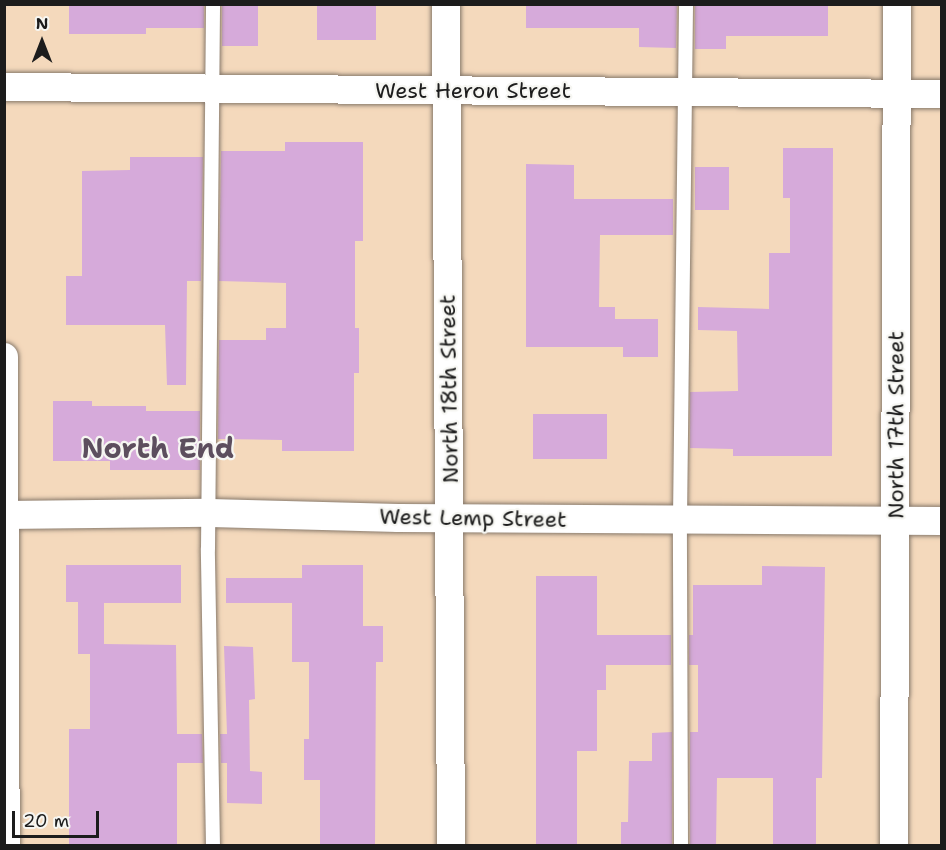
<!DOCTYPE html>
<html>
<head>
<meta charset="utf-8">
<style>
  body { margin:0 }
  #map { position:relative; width:946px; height:850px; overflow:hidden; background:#f4d9bc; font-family:"Shantell Sans",sans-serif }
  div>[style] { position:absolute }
  .building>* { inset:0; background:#d6aada; transform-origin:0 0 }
  .roads { filter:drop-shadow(0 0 2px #887a6c) drop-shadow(0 0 2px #887a6c) }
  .lane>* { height:14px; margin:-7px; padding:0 7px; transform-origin:7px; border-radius:7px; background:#fff }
  .street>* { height:28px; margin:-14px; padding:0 14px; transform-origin:14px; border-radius:14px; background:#fff }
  span { translate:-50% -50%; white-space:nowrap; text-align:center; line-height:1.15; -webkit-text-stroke:4.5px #f6f6f2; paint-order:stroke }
  .street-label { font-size:22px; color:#1c1c1c }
  .district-label { font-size:28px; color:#5d4e5e; font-weight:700 }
  .frame { position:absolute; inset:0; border:6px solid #1c1c1c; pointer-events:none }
  .north { position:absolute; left:12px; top:12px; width:60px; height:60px; -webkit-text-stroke:4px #f6f6f2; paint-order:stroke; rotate:0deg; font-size:16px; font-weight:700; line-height:24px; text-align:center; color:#1c1c1c }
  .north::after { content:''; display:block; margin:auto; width:21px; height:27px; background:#1c1c1c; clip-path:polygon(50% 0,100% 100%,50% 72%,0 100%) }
  .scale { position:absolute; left:12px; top:811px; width:87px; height:27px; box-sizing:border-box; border:3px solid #1c1c1c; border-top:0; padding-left:8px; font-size:18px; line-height:21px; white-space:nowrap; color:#1c1c1c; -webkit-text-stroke:4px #f6f6f2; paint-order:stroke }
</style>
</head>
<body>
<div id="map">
  <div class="building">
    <div style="clip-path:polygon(69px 4px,204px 4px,204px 28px,146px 28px,146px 34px,69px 34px)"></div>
    <div style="left:222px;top:4px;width:36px;height:42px"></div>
    <div style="left:317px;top:4px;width:59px;height:36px"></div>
    <div style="clip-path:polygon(526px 4px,677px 4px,676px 48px,639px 47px,639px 28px,526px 28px)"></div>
    <div style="clip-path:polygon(695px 4px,828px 4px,828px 36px,726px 36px,726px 49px,695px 49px)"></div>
    <div style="clip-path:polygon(285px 142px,363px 142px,363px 241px,355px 241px,355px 328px,359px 328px,359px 373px,354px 373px,354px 451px,282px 451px,282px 440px,218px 439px,219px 340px,266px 340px,266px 328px,286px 328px,286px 283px,219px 281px,221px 151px,285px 151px)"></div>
    <div style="clip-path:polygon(783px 148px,833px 148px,832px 456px,733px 456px,733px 449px,690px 448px,690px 392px,738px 391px,737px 331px,698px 330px,698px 307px,769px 309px,769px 253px,790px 253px,790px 198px,783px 198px)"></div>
    <div style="clip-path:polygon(130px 157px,203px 157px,201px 281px,187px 281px,186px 385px,167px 385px,165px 325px,66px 325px,66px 276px,82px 276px,82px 171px,130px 170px)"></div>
    <div style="clip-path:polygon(526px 164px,574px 165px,574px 199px,673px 199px,673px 235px,600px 235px,599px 307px,615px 307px,615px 319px,658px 319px,658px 357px,623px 357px,623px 347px,526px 347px)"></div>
    <div style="left:695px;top:167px;width:34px;height:43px"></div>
    <div style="clip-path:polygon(53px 401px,92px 401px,92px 406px,146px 406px,146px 411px,200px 411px,200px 470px,110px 470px,110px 461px,53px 461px)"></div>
    <div style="left:533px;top:414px;width:74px;height:45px"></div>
    <div style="clip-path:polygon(66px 565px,181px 565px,181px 603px,104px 603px,104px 644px,176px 645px,177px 734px,202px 734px,203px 763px,177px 763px,177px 846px,69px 846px,69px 729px,90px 729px,90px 654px,78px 654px,78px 602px,66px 602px)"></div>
    <div style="clip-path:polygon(302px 565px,363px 565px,363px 626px,383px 626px,383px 662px,376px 662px,375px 846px,320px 846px,320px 780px,304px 780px,304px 739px,309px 739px,309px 662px,292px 662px,292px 603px,226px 603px,226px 578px,302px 578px)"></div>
    <div style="clip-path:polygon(762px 566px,825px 567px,822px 778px,816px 778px,816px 846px,773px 846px,773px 778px,717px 778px,716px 846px,690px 846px,690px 732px,698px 732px,698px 665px,689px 665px,689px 635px,693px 635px,693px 585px,762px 585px)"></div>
    <div style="clip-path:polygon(536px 576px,597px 576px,597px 635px,671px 635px,671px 665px,606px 665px,606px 690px,597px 690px,597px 751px,577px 751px,577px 846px,536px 846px)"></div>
    <div style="clip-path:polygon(224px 646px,253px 647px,255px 699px,249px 700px,250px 771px,262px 772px,262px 804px,227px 803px,227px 763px,221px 763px,220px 734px,227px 734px)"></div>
    <div style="clip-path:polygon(672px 732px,672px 846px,621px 846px,621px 822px,628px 822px,629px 761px,652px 761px,652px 733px)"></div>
  </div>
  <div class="roads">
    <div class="lane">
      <div style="left:213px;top:846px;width:297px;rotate:-91deg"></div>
      <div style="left:208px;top:549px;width:545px;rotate:-89.47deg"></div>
      <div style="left:681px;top:846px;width:327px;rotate:-90.2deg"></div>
      <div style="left:680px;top:519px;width:515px;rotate:-89.33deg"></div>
    </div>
    <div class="street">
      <div style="left:446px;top:4px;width:842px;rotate:89.66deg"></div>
      <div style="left:4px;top:87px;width:938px;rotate:0.43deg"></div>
      <div style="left:4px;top:357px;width:489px;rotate:89.8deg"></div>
      <div style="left:4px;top:515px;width:206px;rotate:-0.6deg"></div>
      <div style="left:210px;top:513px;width:188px;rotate:1.5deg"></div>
      <div style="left:398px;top:518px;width:544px;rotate:0.32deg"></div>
      <div style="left:894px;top:846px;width:842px;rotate:-89.8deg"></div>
    </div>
  </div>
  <div class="street-label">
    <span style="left:473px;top:91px">West Heron Street</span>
    <span style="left:449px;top:389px;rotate:-91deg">North 18th Street</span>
    <span style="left:896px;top:425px;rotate:-90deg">North 17th Street</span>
    <span style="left:473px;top:518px;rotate:1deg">West Lemp Street</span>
  </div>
  <div class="district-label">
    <span style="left:158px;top:448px">North End</span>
  </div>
  <div class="frame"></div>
  <div class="north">N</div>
  <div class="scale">20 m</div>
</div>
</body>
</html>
